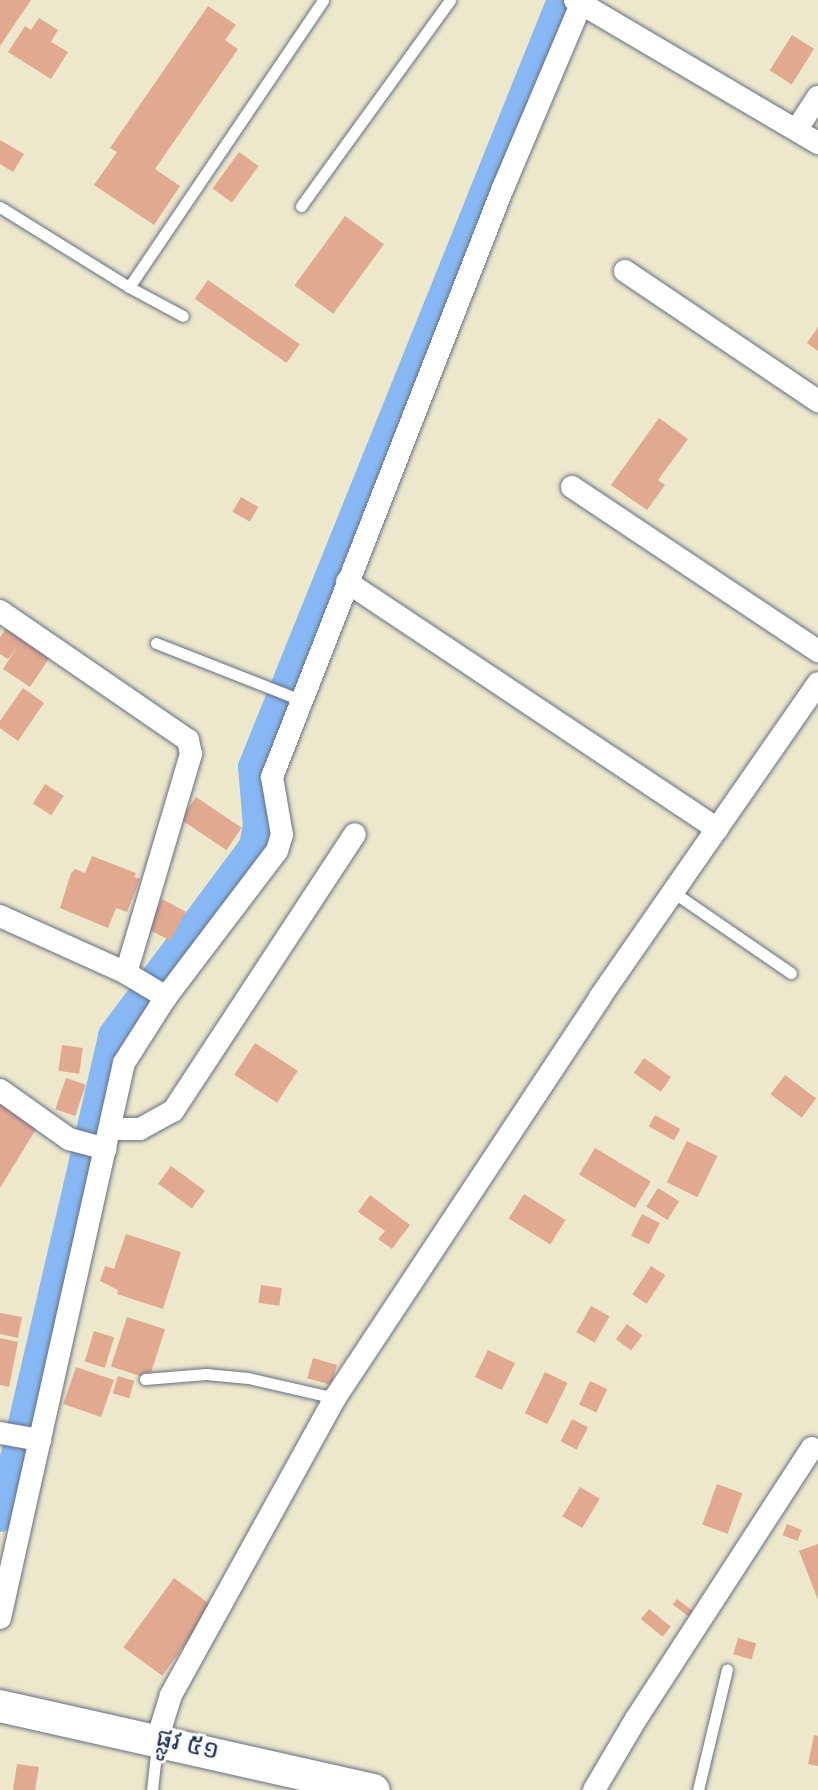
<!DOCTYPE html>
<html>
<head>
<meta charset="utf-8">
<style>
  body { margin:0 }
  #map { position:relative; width:818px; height:1790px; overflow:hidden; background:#ede7cb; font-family:Dekko,"Noto Sans Khmer",sans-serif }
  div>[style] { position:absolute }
  .canal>* { height:28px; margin:-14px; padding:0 14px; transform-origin:14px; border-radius:14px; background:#88b8f3 }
  .building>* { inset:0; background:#e2a991; transform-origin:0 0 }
  .roads { filter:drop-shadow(0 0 2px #646f84) drop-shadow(0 0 2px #646f84) }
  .service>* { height:11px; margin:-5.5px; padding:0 5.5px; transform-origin:5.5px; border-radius:5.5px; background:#fff }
  .minor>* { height:22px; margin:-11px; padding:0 11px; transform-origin:11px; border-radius:11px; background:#fff }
  .secondary>* { height:32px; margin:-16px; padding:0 16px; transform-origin:16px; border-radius:16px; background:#fff }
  span { translate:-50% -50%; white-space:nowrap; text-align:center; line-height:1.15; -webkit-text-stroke:6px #fdfcf7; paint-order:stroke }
  .street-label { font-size:26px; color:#1b2f5e }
</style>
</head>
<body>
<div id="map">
  <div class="canal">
    <div style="left:0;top:1518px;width:496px;rotate:-76.9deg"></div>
    <div style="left:112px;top:1035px;width:236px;rotate:-53.3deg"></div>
    <div style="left:253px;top:846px;width:20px;rotate:-79deg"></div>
    <div style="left:257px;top:826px;width:59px;rotate:-94.8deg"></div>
    <div style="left:252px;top:767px;width:827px;rotate:-68.06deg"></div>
  </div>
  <div class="building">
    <div style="clip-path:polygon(0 0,31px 0,0 46px)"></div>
    <div style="clip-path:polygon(208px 6px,236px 25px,225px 40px,238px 49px,155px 169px,180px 186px,154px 225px,94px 185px,117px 152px,110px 148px)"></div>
    <div style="clip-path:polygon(39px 18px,58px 30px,51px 42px,68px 52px,51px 79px,8px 52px,25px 26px,31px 30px)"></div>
    <div style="left:792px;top:35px;width:26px;height:42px;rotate:32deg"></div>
    <div style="clip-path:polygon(0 140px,24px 154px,13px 172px,0 164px)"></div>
    <div style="left:239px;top:152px;width:24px;height:45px;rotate:36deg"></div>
    <div style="left:345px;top:216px;width:48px;height:86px;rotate:36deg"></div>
    <div style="left:208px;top:280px;width:112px;height:23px;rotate:35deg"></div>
    <div style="clip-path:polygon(818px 327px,818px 351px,807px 343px)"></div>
    <div style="clip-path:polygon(659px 418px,688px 439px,658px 480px,665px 485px,647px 510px,611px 485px)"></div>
    <div style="left:241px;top:497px;width:20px;height:17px;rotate:30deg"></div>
    <div style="clip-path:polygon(6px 629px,52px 654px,30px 687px,3px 669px,17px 647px,8px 659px,0 654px,0 637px)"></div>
    <div style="clip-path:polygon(23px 688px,44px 703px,18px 741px,0 728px,0 721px)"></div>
    <div style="left:45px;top:784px;width:22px;height:23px;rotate:32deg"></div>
    <div style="left:196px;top:797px;width:55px;height:27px;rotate:34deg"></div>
    <div style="clip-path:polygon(92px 856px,136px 873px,134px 877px,140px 879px,127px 912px,116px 908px,108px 928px,60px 908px,71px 873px,75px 869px,85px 873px)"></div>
    <div style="left:162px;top:899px;width:27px;height:33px;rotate:28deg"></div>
    <div style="left:255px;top:1043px;width:51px;height:38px;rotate:33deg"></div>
    <div style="left:62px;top:1045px;width:21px;height:26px;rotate:8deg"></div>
    <div style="left:644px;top:1058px;width:33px;height:18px;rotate:35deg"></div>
    <div style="left:785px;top:1075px;width:39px;height:24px;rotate:37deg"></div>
    <div style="left:66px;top:1078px;width:21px;height:33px;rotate:19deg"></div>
    <div style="clip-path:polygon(0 1096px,41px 1121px,0 1188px)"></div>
    <div style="left:655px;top:1115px;width:29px;height:13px;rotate:29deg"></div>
    <div style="left:687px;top:1141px;width:34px;height:46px;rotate:26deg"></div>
    <div style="left:595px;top:1148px;width:65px;height:31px;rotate:31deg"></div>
    <div style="left:171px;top:1166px;width:42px;height:22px;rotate:36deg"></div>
    <div style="left:658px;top:1188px;width:25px;height:22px;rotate:32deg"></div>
    <div style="left:524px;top:1194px;width:49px;height:29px;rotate:32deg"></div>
    <div style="clip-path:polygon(370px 1195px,410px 1225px,392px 1249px,378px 1239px,385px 1231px,358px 1212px)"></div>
    <div style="left:642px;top:1214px;width:20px;height:24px;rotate:27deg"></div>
    <div style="clip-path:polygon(126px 1234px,181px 1252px,163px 1309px,117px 1294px,118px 1290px,100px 1281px,105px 1266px,114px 1269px)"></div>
    <div style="left:651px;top:1266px;width:17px;height:34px;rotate:33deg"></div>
    <div style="left:261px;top:1285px;width:21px;height:18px;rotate:8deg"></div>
    <div style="left:591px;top:1306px;width:21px;height:30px;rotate:29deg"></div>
    <div style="clip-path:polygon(0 1313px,22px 1317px,18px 1338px,0 1334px)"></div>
    <div style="left:127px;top:1317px;width:40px;height:52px;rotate:18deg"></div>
    <div style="left:627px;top:1324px;width:19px;height:19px;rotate:36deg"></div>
    <div style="left:94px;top:1331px;width:21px;height:32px;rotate:17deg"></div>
    <div style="clip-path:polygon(0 1338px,18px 1342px,9px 1387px,0 1385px)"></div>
    <div style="left:488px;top:1350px;width:30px;height:30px;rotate:26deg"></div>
    <div style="left:313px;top:1358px;width:25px;height:21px;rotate:16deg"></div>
    <div style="left:76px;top:1367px;width:40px;height:39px;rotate:19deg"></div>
    <div style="left:545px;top:1372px;width:25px;height:46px;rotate:26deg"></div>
    <div style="left:118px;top:1376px;width:17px;height:18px;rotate:17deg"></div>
    <div style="left:590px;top:1381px;width:19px;height:26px;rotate:25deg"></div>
    <div style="left:572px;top:1419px;width:18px;height:25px;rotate:27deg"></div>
    <div style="left:717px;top:1484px;width:27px;height:43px;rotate:20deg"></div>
    <div style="left:580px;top:1487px;width:23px;height:34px;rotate:31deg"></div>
    <div style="left:787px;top:1524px;width:16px;height:12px;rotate:22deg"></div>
    <div style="clip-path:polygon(818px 1544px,818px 1600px,799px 1551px)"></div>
    <div style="left:174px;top:1578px;width:48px;height:86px;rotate:36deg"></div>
    <div style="left:677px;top:1599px;width:25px;height:7px;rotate:37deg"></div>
    <div style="left:649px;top:1609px;width:28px;height:13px;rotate:39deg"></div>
    <div style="left:738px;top:1638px;width:19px;height:17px;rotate:16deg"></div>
    <div style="clip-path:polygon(814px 1735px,818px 1736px,818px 1766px,808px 1764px)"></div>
    <div style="clip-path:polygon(17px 1764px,39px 1767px,35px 1790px,13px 1790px)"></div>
  </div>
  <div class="roads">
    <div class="service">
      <div style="left:301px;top:206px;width:254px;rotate:-54.1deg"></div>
      <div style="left:0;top:207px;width:152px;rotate:31.8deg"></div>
      <div style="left:129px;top:287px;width:61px;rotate:28.2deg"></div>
      <div style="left:129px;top:287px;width:346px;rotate:-55.9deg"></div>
      <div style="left:156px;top:643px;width:158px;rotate:21.5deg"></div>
      <div style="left:673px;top:892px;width:143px;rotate:34.5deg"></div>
      <div style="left:145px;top:1379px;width:61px;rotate:-4.7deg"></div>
      <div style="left:206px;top:1374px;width:42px;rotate:5.4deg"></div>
      <div style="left:248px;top:1378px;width:89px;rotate:12.9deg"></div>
      <div style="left:152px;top:1790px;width:45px;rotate:-83.7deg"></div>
      <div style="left:698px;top:1790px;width:124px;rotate:-76.5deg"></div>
    </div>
    <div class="minor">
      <div style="left:575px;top:0;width:282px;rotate:30.5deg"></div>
      <div style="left:797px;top:129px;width:38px;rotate:-57deg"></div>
      <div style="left:625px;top:271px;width:233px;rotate:34deg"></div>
      <div style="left:572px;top:487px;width:296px;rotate:33.7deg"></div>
      <div style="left:347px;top:582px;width:445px;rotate:33.7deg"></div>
      <div style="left:0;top:611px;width:228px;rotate:34.5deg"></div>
      <div style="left:188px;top:740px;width:14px;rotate:78deg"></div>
      <div style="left:191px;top:754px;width:228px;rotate:106.5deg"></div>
      <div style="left:0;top:916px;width:138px;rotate:24.3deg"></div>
      <div style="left:126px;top:973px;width:47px;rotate:31deg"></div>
      <div style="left:0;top:1090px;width:85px;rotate:35.4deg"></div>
      <div style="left:69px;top:1139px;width:38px;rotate:15deg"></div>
      <div style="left:111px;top:1129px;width:29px"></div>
      <div style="left:140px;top:1129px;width:38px;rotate:-29deg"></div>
      <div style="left:173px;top:1111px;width:331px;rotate:-56.7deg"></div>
      <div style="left:0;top:1433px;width:41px;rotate:9.9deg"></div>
      <div style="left:0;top:1618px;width:569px;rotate:-77.41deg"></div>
      <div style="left:124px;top:1063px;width:78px;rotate:-57.5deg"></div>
      <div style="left:166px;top:997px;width:183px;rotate:-52.8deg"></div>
      <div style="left:277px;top:851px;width:17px;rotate:-73deg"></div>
      <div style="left:282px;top:835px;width:59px;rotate:-99.8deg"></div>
      <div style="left:272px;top:777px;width:633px;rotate:-68.59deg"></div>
      <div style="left:503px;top:188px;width:200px;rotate:-67deg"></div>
      <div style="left:157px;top:1740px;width:47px;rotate:-72.7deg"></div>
      <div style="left:171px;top:1695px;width:339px;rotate:-61.1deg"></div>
      <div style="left:335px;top:1398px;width:481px;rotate:-56.5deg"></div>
      <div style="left:600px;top:997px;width:382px;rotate:-55.2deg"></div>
      <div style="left:594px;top:1790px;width:82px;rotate:-59.4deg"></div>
      <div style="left:636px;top:1719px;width:323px;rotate:-57deg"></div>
    </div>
    <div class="secondary">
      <div style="left:0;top:1706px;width:383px;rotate:12.7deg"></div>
    </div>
  </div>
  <div class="street-label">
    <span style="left:187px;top:1747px;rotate:13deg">ផ្លូវ ៥១</span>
  </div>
</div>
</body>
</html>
